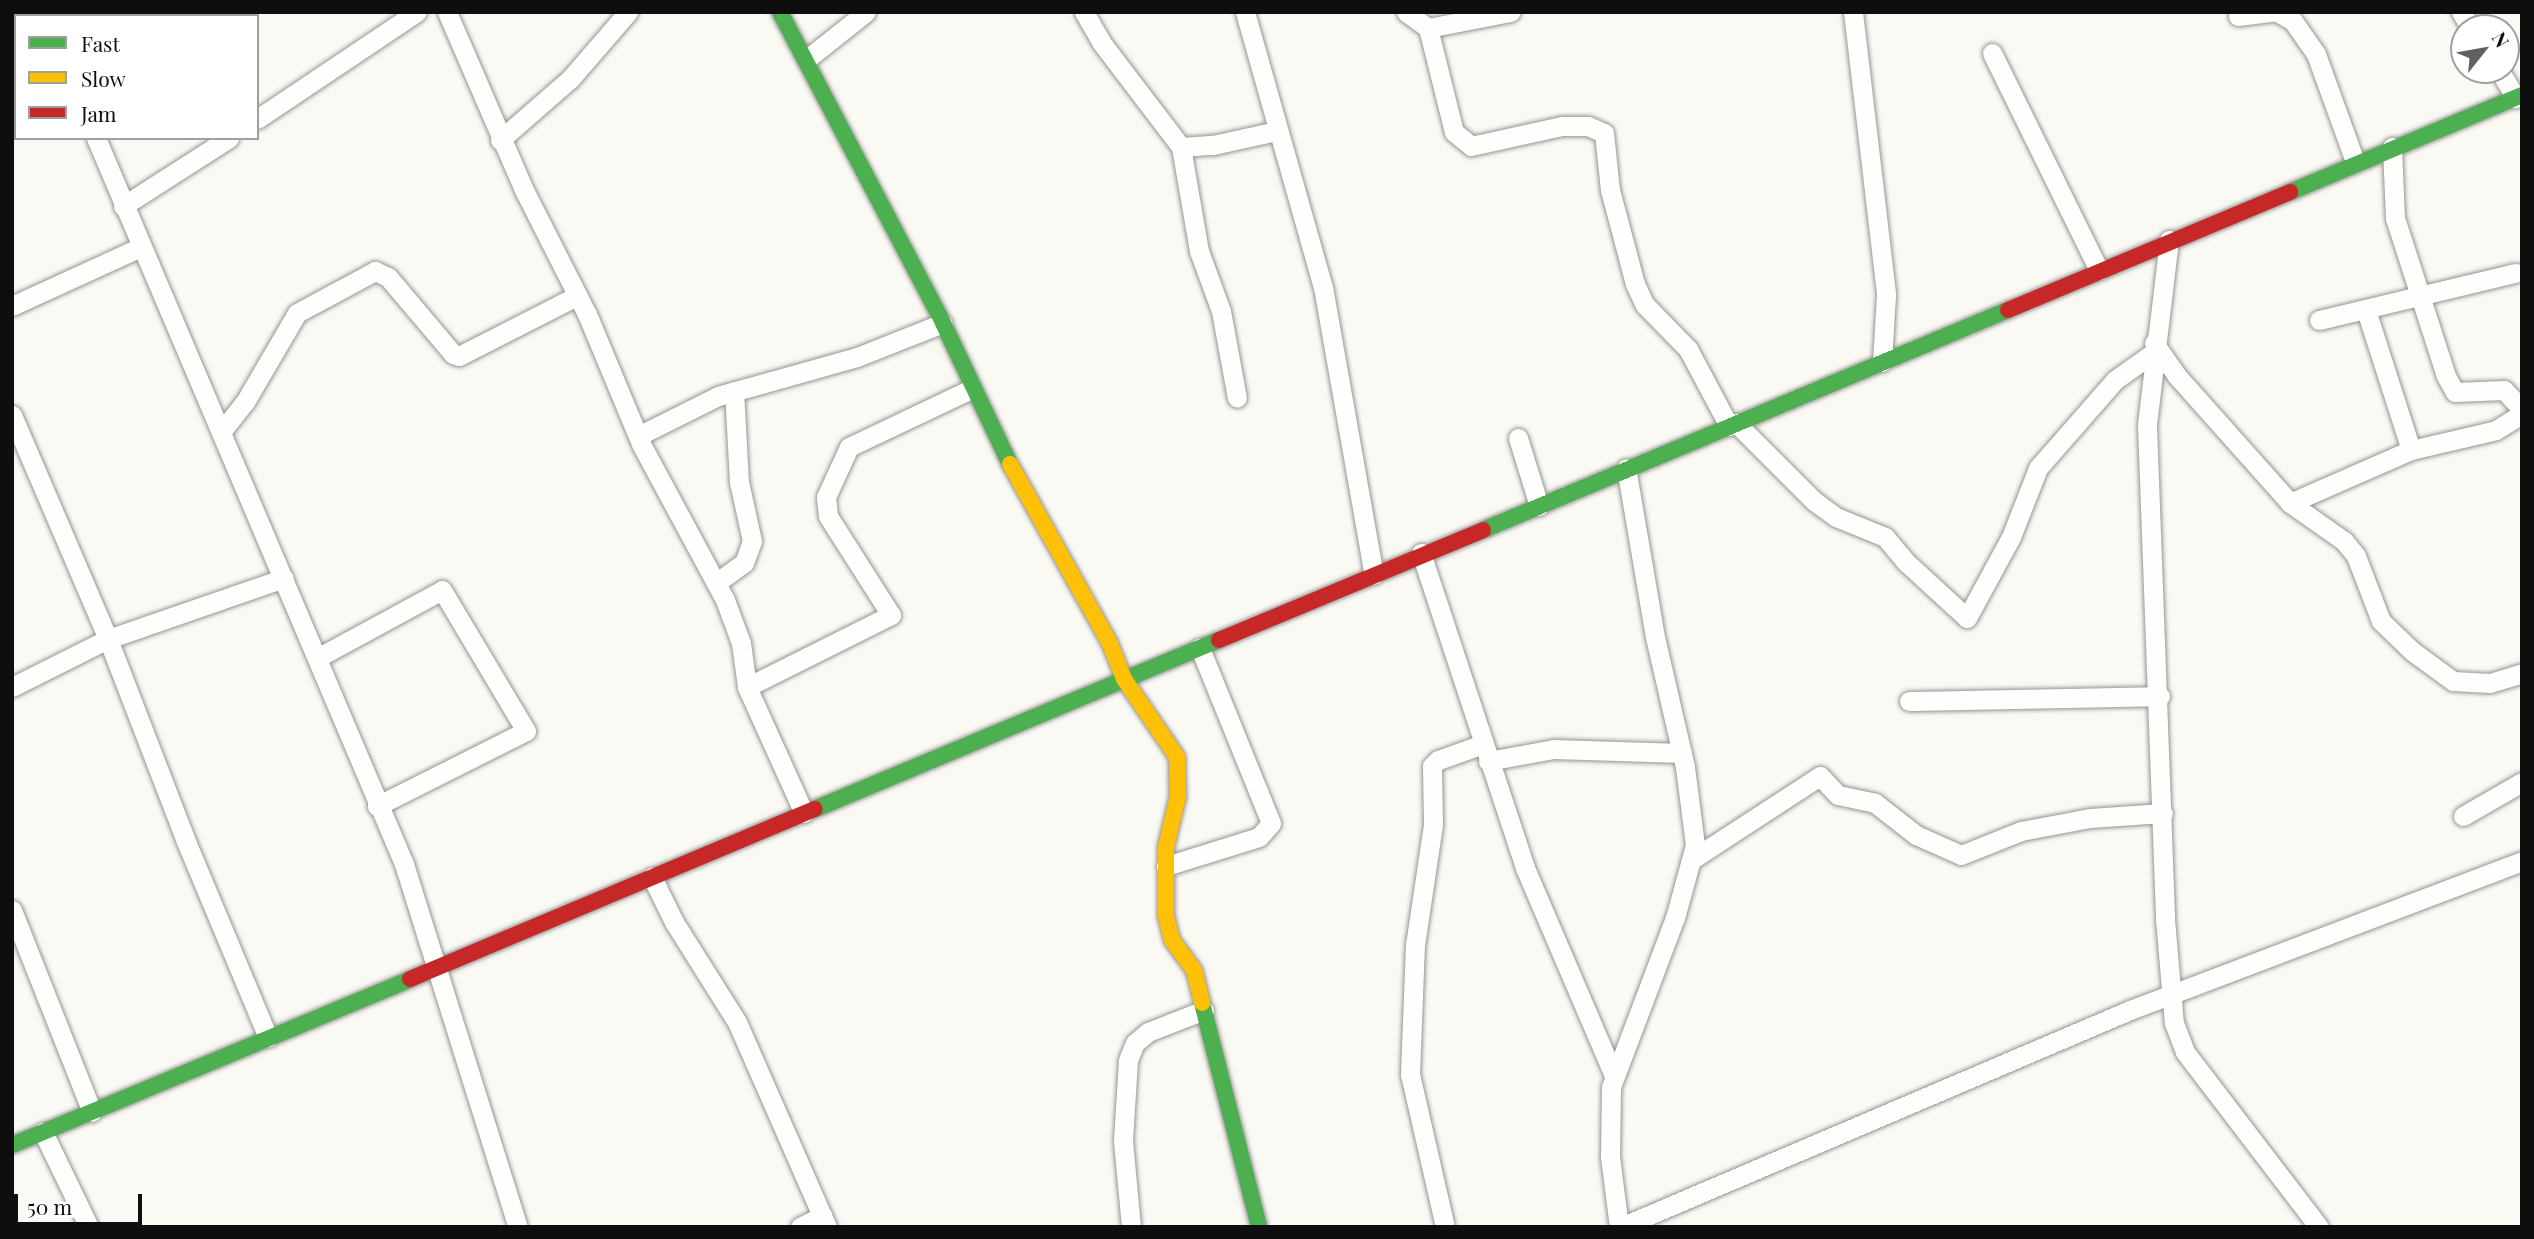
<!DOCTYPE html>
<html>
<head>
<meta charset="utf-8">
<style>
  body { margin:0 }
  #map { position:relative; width:2534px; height:1239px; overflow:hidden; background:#faf9f4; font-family:"Playfair Display",serif }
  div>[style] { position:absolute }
  .roads { filter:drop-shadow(0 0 2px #949492) drop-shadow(0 0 2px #949492) }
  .street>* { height:19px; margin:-9.5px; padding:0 9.5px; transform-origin:9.5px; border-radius:9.5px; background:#fefefd }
  .fast>* { height:16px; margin:-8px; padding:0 8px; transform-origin:8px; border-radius:8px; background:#4caf50 }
  .slow>* { height:16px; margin:-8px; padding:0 8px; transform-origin:8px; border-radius:8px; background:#ffc107 }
  .jam>* { height:16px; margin:-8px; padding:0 8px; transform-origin:8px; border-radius:8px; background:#c62828 }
  span { translate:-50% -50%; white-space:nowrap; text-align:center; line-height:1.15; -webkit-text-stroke:7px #fff; paint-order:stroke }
  .frame { position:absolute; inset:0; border:14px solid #0e0e0e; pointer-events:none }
  .legend { position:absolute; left:14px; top:14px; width:245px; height:126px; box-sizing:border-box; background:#fff; border:2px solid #9f9f9f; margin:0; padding:9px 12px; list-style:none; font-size:21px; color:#0e0e0e }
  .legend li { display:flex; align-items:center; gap:14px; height:35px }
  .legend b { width:35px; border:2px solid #9f9f9f }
  .north { position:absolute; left:2450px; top:14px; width:70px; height:70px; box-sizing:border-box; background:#fff; border:2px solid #9f9f9f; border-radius:50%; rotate:59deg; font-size:19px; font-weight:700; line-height:28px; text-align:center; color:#0e0e0e }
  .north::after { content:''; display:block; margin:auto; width:24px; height:32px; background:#61605e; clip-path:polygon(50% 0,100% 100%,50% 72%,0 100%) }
  .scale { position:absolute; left:14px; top:1194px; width:128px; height:32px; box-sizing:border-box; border:4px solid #0e0e0e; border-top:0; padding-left:9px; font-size:21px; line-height:24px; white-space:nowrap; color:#0e0e0e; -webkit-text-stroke:5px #fff; paint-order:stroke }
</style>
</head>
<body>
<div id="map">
  <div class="roads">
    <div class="street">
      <div style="left:44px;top:12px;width:4px;rotate:63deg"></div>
      <div style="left:447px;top:12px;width:194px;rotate:66.6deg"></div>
      <div style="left:524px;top:190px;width:139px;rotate:63.1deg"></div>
      <div style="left:587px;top:314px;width:141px;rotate:67.4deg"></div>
      <div style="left:641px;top:444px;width:177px;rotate:61.7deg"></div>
      <div style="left:725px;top:600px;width:46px;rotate:69.6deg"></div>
      <div style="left:741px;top:643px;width:44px;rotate:82.2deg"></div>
      <div style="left:747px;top:687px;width:138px;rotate:65.7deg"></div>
      <div style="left:1084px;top:12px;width:34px;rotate:60deg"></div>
      <div style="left:1101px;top:42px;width:132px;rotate:52.7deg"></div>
      <div style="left:1181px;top:147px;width:32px;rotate:-4deg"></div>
      <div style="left:1213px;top:145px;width:65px;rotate:-12.5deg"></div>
      <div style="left:1245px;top:12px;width:286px;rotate:74.2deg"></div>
      <div style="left:1323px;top:287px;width:292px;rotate:80deg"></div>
      <div style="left:1406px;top:12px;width:27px;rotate:36deg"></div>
      <div style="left:1428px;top:28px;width:107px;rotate:76deg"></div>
      <div style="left:1454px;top:132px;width:22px;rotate:39deg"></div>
      <div style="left:1471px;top:146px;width:93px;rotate:-12.4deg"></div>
      <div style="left:1562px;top:126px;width:26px"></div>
      <div style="left:1588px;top:126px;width:17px;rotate:24deg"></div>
      <div style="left:1604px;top:133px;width:57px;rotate:84deg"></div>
      <div style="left:1610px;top:190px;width:97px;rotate:75.1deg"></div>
      <div style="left:1635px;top:284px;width:23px;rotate:65deg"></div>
      <div style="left:1645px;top:305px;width:62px;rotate:45.7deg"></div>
      <div style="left:1688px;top:349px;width:87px;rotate:62deg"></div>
      <div style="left:1853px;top:12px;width:285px;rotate:83.3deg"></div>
      <div style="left:1886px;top:295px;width:67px;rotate:93.4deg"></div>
      <div style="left:2277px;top:12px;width:18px;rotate:29deg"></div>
      <div style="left:2293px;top:21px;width:40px;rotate:55.1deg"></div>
      <div style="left:2316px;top:54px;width:115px;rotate:70.1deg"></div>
      <div style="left:2461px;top:12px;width:19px;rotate:58deg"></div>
      <div style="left:2238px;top:16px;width:34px;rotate:-7deg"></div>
      <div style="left:1428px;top:28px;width:84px;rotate:-11deg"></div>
      <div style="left:1992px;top:53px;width:242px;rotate:63.8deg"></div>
      <div style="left:807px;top:59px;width:75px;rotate:-38.5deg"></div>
      <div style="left:2499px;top:70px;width:33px;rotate:59deg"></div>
      <div style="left:257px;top:119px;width:192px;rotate:-33.8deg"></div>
      <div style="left:96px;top:138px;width:789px;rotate:67.01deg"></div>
      <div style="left:404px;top:864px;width:380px;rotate:72.6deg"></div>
      <div style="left:500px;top:140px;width:93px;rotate:-41.1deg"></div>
      <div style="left:570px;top:79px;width:89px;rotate:-49.1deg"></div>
      <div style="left:1181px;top:147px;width:106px;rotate:80.2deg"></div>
      <div style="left:1199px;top:251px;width:64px;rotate:69.9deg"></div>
      <div style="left:1221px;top:311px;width:88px;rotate:79.6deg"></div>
      <div style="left:2392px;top:147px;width:71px;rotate:87.6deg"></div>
      <div style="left:2395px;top:218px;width:166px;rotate:72.1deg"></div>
      <div style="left:2446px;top:376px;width:18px;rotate:61deg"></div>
      <div style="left:2455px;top:392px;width:49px;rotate:-2.3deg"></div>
      <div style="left:2504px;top:390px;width:26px;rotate:47deg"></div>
      <div style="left:123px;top:206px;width:126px;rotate:-32.7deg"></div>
      <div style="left:2169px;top:240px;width:186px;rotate:96.8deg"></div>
      <div style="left:2147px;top:425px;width:494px;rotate:87.9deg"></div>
      <div style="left:2165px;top:919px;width:104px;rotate:85.1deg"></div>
      <div style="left:2174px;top:1023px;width:31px;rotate:69deg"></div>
      <div style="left:2185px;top:1052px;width:220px;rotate:52.6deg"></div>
      <div style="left:12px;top:306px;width:142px;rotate:-24.6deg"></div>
      <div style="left:2366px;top:310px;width:147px;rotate:72.2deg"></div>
      <div style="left:2319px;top:320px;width:202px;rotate:-13.5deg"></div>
      <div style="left:2154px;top:343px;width:40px;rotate:55.1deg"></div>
      <div style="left:2177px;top:376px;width:170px;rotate:48.3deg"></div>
      <div style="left:2290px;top:503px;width:66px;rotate:35.1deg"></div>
      <div style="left:2344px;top:541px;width:19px;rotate:51deg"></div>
      <div style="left:2356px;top:556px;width:70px;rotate:69deg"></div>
      <div style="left:2381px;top:621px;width:43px;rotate:44.1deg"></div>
      <div style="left:2412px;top:651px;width:51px;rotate:36.2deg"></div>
      <div style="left:2453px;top:681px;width:37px;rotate:3deg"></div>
      <div style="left:2490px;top:683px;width:34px;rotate:-17deg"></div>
      <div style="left:12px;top:415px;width:244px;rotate:66.8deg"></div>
      <div style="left:108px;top:639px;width:186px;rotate:-19.1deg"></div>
      <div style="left:1736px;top:423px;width:110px;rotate:45deg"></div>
      <div style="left:1814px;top:501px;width:27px;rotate:36deg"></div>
      <div style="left:1836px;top:517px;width:53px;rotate:22.2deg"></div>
      <div style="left:1885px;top:537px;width:34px;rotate:50deg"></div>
      <div style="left:1907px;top:563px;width:81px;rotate:42.5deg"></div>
      <div style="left:1967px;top:618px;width:92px;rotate:-61.5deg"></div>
      <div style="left:2011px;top:537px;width:74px;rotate:-68.6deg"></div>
      <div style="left:2038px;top:468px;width:117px;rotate:-48.8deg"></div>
      <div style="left:2115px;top:380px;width:47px;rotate:-35.4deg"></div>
      <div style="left:222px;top:431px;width:37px;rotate:-52deg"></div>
      <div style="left:245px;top:402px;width:103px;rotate:-59.7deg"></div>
      <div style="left:297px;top:313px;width:89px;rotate:-28.3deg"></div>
      <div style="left:375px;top:271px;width:14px;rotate:25deg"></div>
      <div style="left:388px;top:277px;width:101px;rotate:49.8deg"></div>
      <div style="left:453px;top:354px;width:6px;rotate:18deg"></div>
      <div style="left:459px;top:356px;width:132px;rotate:-27deg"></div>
      <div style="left:638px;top:436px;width:89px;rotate:-26.6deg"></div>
      <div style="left:718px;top:396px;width:144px;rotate:-15.7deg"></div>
      <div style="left:857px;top:357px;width:92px;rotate:-21.6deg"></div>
      <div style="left:1518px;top:438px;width:71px;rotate:72.8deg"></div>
      <div style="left:2290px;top:503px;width:132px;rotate:-23.7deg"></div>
      <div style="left:2411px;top:450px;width:87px;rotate:-13.2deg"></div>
      <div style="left:2496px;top:430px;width:31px;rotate:-32deg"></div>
      <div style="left:1421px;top:553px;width:332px;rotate:71.7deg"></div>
      <div style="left:1525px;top:868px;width:226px;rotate:66.8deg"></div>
      <div style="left:716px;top:583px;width:34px;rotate:-36deg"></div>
      <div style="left:744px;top:563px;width:23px;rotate:-70deg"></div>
      <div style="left:752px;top:541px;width:60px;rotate:-102.4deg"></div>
      <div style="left:739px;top:482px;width:91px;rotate:-93.1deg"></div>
      <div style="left:317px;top:658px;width:142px;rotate:-28.5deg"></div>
      <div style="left:442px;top:590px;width:164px;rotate:59.2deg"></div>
      <div style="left:526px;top:731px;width:167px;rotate:153.3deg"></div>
      <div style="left:12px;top:687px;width:107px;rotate:-26.6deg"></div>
      <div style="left:108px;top:639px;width:214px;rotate:68.9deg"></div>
      <div style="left:185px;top:839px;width:215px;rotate:67.3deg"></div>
      <div style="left:747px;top:687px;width:161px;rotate:-26.6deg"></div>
      <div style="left:891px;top:615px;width:117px;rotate:-122.5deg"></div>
      <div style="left:828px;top:516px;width:19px;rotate:-96deg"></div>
      <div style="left:826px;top:497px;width:55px;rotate:-65.3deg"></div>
      <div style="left:849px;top:447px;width:133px;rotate:-25.4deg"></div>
      <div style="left:1909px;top:701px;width:251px;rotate:-1.1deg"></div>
      <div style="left:1488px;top:761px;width:67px;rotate:-10.3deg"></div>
      <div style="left:1554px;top:749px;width:128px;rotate:1.8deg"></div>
      <div style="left:2463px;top:816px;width:68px;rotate:-30deg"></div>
      <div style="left:1694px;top:858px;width:150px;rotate:-33.1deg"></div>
      <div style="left:1820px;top:776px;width:26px;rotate:47deg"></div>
      <div style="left:1838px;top:795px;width:38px;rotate:12deg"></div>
      <div style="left:1875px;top:803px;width:52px;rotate:38deg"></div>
      <div style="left:1916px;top:835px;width:49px;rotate:24deg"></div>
      <div style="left:1961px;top:855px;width:65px;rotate:-21.8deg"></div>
      <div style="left:2021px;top:831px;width:70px;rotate:-10.7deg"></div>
      <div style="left:2090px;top:818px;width:73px;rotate:-3.9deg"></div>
      <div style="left:1166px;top:866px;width:97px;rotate:-17.3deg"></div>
      <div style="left:1259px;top:837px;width:18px;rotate:-49deg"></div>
      <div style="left:1271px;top:823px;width:189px;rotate:-112.1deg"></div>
      <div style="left:652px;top:877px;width:50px;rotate:63.9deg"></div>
      <div style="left:674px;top:922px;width:118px;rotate:57.8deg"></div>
      <div style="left:737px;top:1022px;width:224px;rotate:66.3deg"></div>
      <div style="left:12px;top:910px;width:217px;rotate:68.4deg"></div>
      <div style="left:43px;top:1132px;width:106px;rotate:64.2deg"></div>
      <div style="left:800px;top:1227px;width:25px;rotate:-27deg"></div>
      <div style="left:1131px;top:1227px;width:87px;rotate:-95.3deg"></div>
      <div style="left:1123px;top:1140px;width:80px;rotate:-86.4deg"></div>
      <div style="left:1128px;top:1060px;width:18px;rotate:-68deg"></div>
      <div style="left:1135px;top:1043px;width:17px;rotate:-40deg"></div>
      <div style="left:1148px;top:1032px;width:60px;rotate:-21.4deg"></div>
      <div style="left:1445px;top:1227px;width:157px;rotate:-102.9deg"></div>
      <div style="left:1410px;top:1074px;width:129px;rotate:-87.8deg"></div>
      <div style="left:1415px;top:945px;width:122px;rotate:-81.5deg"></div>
      <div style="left:1433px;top:824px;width:58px;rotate:-91deg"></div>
      <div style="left:1432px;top:766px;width:8px;rotate:-45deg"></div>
      <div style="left:1438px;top:760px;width:48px;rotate:-19.6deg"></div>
      <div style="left:1619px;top:1227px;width:71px;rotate:-97.3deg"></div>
      <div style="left:1610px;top:1157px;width:70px;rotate:-89.2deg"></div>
      <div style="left:1611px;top:1087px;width:181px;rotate:-69.3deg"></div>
      <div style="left:1675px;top:918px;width:76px;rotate:-74.7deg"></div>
      <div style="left:1695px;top:845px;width:79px;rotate:-97.3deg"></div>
      <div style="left:1685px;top:767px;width:133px;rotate:-103deg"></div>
      <div style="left:1655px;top:637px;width:171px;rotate:-99.7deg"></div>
      <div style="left:1621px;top:1227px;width:553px;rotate:-23.09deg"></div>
      <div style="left:2130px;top:1010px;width:419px;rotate:-20.8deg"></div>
    </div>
    <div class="fast">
      <div style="left:780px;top:12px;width:351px;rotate:62.3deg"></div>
      <div style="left:943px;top:323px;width:156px;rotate:64.6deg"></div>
      <div style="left:2290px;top:192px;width:251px;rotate:-22.7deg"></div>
      <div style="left:1483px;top:530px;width:569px;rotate:-22.74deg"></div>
      <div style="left:815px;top:809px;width:438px;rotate:-22.7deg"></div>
      <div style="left:1202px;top:1003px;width:231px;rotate:75.7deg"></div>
      <div style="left:12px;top:1145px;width:431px;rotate:-22.6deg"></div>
    </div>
    <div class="slow">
      <div style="left:1010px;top:464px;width:206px;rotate:60.9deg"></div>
      <div style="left:1110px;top:644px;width:38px;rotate:68deg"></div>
      <div style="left:1124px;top:679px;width:94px;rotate:55.8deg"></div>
      <div style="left:1177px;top:757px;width:39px;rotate:89deg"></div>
      <div style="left:1178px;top:796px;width:52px;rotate:103.2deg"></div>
      <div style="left:1166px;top:847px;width:69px;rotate:90deg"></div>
      <div style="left:1166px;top:916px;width:25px;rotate:76deg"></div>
      <div style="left:1172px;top:940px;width:37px;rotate:54deg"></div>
      <div style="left:1194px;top:970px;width:34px;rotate:76deg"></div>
    </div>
    <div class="jam">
      <div style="left:2008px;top:310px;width:306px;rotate:-22.7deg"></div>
      <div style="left:1219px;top:640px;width:286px;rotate:-22.6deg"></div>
      <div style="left:410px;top:979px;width:439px;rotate:-22.8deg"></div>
    </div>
  </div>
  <div class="frame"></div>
  <ul class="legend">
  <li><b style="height:9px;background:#4caf50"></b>Fast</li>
  <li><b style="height:9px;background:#ffc107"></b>Slow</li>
  <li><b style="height:9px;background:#c62828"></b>Jam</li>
  </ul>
  <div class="north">N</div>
  <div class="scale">50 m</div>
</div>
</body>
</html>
